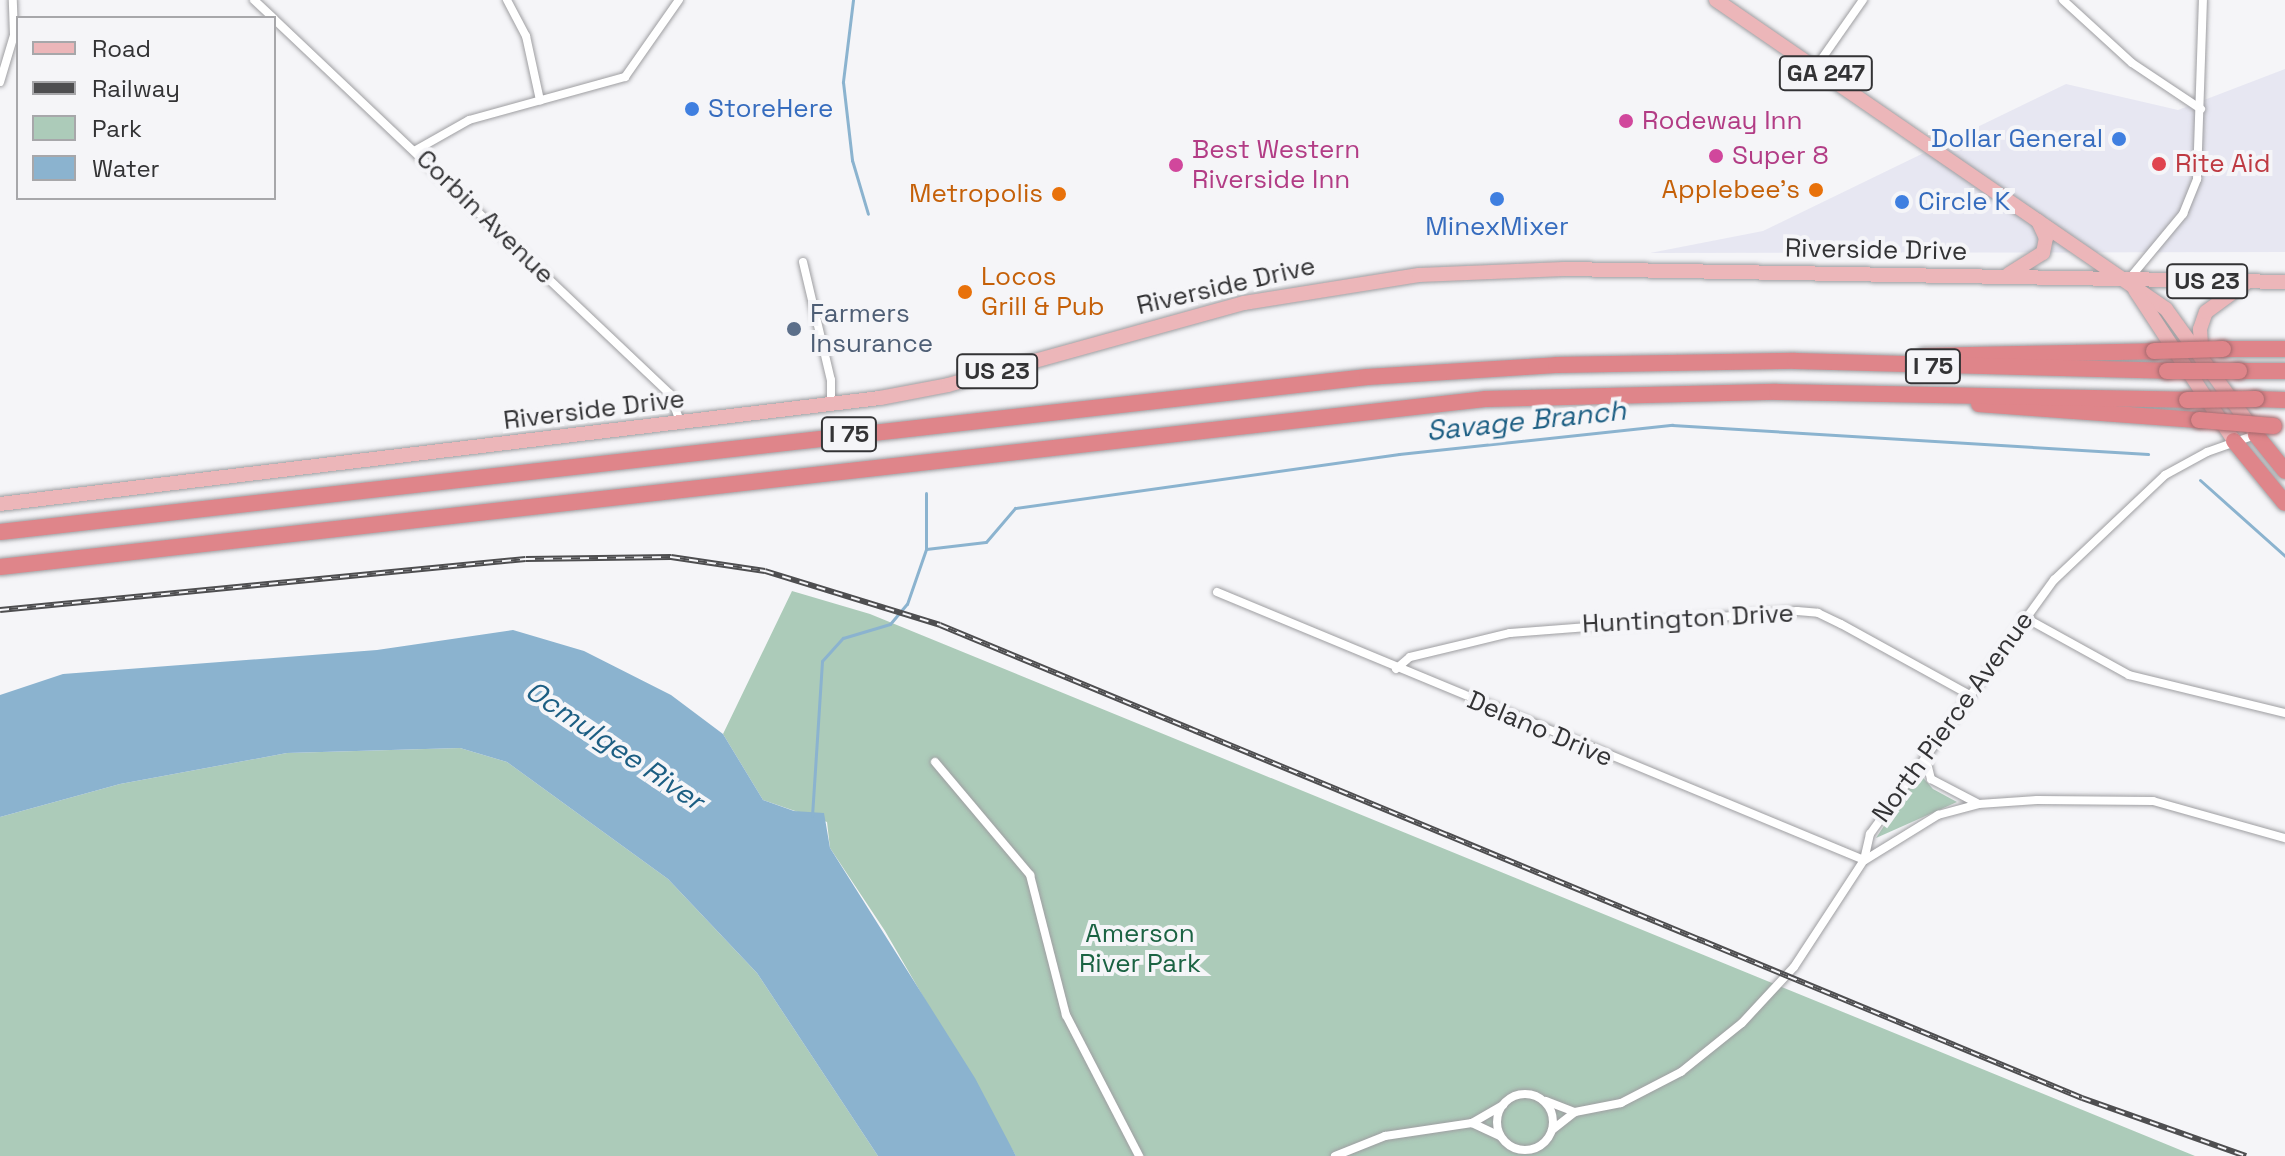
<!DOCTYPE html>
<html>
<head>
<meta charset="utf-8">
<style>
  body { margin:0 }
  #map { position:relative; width:2285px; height:1156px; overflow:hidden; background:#f5f5f8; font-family:"Space Grotesk",sans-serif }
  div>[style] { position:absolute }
  .built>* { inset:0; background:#e7e7f2 }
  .green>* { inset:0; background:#accbb9 }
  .water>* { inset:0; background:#8bb3cf }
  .stream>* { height:3px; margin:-1.5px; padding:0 1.5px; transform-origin:1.5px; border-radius:1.5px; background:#8bb3cf }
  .roads { filter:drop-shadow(0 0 2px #9e9ea1) drop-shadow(0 0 2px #9e9ea1) }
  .minor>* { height:8px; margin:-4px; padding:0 4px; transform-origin:4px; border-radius:4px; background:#fff }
  .minor>.ring { margin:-4px; padding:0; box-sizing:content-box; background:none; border:8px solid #fff; border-radius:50% }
  .primary>* { height:14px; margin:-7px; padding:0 7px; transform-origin:7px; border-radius:7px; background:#ecb6b9 }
  .motorway>* { height:16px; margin:-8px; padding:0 8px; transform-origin:8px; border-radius:8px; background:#df858a }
  .rail>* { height:6px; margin-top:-3px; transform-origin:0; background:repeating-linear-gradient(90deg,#f5f5f8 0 9px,#4e4e50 0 18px); box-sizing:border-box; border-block:2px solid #4e4e50 }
  .bridges { filter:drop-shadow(0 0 2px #a3686c) drop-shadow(0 0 2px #a3686c) }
  .motorway-bridge>* { height:16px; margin:-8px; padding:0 8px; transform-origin:8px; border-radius:8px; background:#df858a }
  .dots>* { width:22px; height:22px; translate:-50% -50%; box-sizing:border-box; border:4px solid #f5f5f8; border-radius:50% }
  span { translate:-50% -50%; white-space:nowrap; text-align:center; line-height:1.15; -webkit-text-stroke:8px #f5f5f8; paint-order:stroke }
  .shield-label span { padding:2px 6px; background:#f5f5f8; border:2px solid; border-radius:6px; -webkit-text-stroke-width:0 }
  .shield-label { font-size:24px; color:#333335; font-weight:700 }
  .shop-label { font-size:26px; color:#366cbe }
  .left { translate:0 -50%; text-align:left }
  .right { translate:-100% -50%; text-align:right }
  .hotel-label { font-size:26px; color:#b23c85 }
  .health-label { font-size:26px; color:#be3a42 }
  .food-label { font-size:26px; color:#c56008 }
  .street-label { font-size:26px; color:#333335 }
  .service-label { font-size:26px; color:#4e5e75 }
  .park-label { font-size:26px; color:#1b6343 }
  .water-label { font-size:28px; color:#1c5e83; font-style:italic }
  .legend { position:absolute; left:16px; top:16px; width:260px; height:184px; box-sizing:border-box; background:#f5f5f8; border:2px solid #a7a7aa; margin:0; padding:10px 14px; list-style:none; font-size:24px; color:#333335 }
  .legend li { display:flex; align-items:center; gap:16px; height:40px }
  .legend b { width:40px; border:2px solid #a7a7aa }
</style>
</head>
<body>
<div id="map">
  <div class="built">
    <div style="clip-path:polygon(2285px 69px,2285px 252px,1650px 253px,1763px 231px,2066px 84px,2178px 110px)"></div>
  </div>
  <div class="green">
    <div style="clip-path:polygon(792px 591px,870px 614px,2195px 1156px,1016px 1156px,885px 931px,830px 848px,827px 822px,763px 800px,723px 734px)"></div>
    <div style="clip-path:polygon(460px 748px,507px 762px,668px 879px,757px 973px,878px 1156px,0 1156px,0 817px,120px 784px,287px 753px)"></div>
    <div style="clip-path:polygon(1919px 773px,1933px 789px,1957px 802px,1876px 838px)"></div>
  </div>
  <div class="water">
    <div style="clip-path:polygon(513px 630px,584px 651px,671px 695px,723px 734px,763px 800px,794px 811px,824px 813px,830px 848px,975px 1078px,1016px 1156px,878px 1156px,757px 973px,668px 879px,507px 762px,460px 748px,287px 753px,120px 784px,0 817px,0 695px,63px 674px,377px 650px)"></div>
  </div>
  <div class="stream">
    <div style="left:853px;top:0;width:83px;rotate:97deg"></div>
    <div style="left:843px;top:82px;width:79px;rotate:83.4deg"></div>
    <div style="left:852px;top:160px;width:56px;rotate:73.5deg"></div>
    <div style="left:2200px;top:480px;width:114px;rotate:41.8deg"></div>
    <div style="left:926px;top:549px;width:60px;rotate:-6.7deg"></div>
    <div style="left:986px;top:542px;width:45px;rotate:-49.5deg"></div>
    <div style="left:1015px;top:508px;width:388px;rotate:-8deg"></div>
    <div style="left:1399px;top:454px;width:275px;rotate:-6.1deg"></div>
    <div style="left:1672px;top:425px;width:477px;rotate:3.5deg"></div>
    <div style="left:812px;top:816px;width:155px;rotate:-86.3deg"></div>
    <div style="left:822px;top:661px;width:31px;rotate:-48deg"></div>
    <div style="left:843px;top:638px;width:49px;rotate:-16.6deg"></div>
    <div style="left:890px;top:624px;width:26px;rotate:-50deg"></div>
    <div style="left:907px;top:604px;width:58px;rotate:-70.9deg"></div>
    <div style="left:926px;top:549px;width:56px;rotate:-90deg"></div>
  </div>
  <div class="roads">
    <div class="minor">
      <div style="left:254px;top:0;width:26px;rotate:43deg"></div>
      <div style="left:507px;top:0;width:41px;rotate:62.2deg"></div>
      <div style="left:526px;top:36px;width:66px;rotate:77.7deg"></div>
      <div style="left:2063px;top:0;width:93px;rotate:42.4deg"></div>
      <div style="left:2132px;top:63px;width:83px;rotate:33.7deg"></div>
      <div style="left:274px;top:19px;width:545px;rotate:43.44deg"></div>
      <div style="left:670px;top:394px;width:32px;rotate:70deg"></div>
      <div style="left:1816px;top:67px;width:82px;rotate:-55deg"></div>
      <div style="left:0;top:82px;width:49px;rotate:-73.4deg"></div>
      <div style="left:14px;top:35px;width:35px;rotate:-92deg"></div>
      <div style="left:416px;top:150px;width:61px;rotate:-29.5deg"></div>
      <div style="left:469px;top:120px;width:162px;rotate:-15.4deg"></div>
      <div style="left:625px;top:77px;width:94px;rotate:-55deg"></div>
      <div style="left:803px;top:262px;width:121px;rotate:76.7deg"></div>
      <div style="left:831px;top:380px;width:25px;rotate:90deg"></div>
      <div style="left:2129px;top:279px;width:85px;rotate:-50.3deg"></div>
      <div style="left:2183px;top:214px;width:38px;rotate:-68deg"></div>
      <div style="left:2197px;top:179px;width:179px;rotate:-88.1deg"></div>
      <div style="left:1217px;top:592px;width:700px;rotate:22.5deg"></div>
      <div style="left:2024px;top:617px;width:120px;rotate:28.9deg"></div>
      <div style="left:2129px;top:675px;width:161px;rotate:13.7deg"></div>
      <div style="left:1396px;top:669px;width:18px;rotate:-41deg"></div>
      <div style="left:1410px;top:657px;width:103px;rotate:-13.5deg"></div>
      <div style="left:1510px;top:633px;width:288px;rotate:-4.4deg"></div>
      <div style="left:1797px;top:611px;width:21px;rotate:5deg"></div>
      <div style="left:1818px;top:613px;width:25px;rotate:26deg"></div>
      <div style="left:1841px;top:624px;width:145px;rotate:28.9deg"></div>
      <div style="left:1925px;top:755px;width:25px;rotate:76deg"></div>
      <div style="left:1931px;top:779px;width:52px;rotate:27.6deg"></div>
      <div style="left:935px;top:762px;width:148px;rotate:49.9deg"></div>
      <div style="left:1030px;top:875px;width:145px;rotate:75.6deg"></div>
      <div style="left:1066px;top:1015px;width:159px;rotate:62.6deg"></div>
      <div style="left:1865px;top:860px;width:86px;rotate:-31.7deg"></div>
      <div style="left:1938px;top:815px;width:42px;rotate:-15deg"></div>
      <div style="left:1979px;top:804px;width:58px;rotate:-3.9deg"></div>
      <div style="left:2037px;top:800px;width:116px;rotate:0.5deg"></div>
      <div style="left:2153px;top:801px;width:137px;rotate:15.7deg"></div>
      <div class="ring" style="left:1497px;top:1094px;width:48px;height:48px"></div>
      <div style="left:1546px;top:1101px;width:31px;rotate:21deg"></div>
      <div style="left:1472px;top:1123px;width:31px;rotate:25deg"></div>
      <div style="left:1552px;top:1130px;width:29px;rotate:-38deg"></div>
      <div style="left:1575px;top:1112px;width:47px;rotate:-11.1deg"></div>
      <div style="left:1621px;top:1103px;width:68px;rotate:-27.3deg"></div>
      <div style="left:1681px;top:1072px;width:78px;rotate:-38.8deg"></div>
      <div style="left:1742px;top:1023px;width:76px;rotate:-47.1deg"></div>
      <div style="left:1794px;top:967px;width:128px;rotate:-56.8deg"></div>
      <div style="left:1864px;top:860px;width:27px;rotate:-77deg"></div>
      <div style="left:1870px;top:834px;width:314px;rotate:-54.1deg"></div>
      <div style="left:2054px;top:580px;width:153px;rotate:-43.4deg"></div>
      <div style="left:2165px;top:475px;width:48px;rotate:-28.7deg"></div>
      <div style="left:2207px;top:452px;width:51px;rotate:-19.5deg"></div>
      <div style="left:1335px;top:1156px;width:54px;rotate:-21.8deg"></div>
      <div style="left:1385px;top:1136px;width:88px;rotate:-8.5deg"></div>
      <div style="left:1472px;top:1123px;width:36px;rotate:-30deg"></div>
    </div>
    <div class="primary">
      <div style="left:1716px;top:0;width:546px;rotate:34.48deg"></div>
      <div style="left:2166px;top:309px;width:150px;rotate:54.2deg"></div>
      <div style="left:2009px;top:274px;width:40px;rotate:-32deg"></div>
      <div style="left:2043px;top:253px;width:15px;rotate:-79deg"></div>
      <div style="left:2046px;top:238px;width:19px;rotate:-115deg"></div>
      <div style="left:2135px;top:290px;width:181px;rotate:56.7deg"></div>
      <div style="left:2202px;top:358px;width:29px;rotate:-94deg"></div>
      <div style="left:2200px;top:329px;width:18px;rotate:-71deg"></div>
      <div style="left:2206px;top:312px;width:51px;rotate:-36.2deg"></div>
      <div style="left:0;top:504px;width:886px;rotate:-6.87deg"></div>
      <div style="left:880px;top:398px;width:69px;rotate:-10.8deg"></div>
      <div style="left:948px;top:385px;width:307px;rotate:-15.5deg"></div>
      <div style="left:1244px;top:303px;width:177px;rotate:-9.1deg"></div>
      <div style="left:1419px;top:275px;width:145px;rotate:-2.4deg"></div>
      <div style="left:1564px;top:269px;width:721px;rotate:1.03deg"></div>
    </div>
    <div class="motorway">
      <div style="left:2223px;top:349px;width:62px"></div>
      <div style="left:1923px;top:356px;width:231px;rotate:-1.2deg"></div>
      <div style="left:2239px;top:371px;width:46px"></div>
      <div style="left:2256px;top:399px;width:29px;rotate:2deg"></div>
      <div style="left:1979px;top:404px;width:221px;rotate:4.2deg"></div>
      <div style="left:2256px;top:435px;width:46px;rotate:51.1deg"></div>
      <div style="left:2234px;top:441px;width:80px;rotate:50.6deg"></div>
      <div style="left:0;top:532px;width:1376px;rotate:-6.47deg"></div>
      <div style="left:1367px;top:377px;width:189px;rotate:-3.6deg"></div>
      <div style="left:1556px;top:365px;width:239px;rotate:-1deg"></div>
      <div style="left:1795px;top:361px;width:372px;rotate:1.5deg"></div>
      <div style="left:0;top:567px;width:1494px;rotate:-6.45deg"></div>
      <div style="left:1485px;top:399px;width:292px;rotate:-1.4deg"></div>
      <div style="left:1777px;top:392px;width:410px;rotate:1.1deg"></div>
    </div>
  </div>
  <div class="rail">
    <div style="left:0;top:610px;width:528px;rotate:-5.54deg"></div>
    <div style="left:526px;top:559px;width:145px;rotate:-0.8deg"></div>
    <div style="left:671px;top:557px;width:95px;rotate:8.5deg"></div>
    <div style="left:765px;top:571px;width:183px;rotate:17.1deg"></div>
    <div style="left:940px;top:625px;width:1236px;rotate:22.5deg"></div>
    <div style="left:2082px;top:1098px;width:174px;rotate:19.5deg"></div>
  </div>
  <div class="bridges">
    <div class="motorway-bridge">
      <div style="left:2154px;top:351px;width:69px;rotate:-1.7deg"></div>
      <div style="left:2167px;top:371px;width:72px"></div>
      <div style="left:2187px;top:400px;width:69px;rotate:-0.8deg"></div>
      <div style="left:2199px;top:420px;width:75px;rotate:4.6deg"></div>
    </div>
  </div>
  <div class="dots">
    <div style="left:692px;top:109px;background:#3f7fe0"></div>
    <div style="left:1626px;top:121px;background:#d1479c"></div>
    <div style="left:2119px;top:139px;background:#3f7fe0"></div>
    <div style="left:1716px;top:156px;background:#d1479c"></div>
    <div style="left:2159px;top:164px;background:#e0444e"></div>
    <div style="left:1176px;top:165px;background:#d1479c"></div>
    <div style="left:1816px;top:190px;background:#e8710a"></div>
    <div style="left:1059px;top:194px;background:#e8710a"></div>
    <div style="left:1497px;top:199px;background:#3f7fe0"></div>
    <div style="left:1902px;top:202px;background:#3f7fe0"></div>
    <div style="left:965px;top:292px;background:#e8710a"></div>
    <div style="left:794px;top:329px;background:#5c6f8a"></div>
  </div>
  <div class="shield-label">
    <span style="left:1826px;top:73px">GA 247</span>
    <span style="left:2207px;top:281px">US 23</span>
    <span style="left:1933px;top:366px">I 75</span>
    <span style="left:997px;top:371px">US 23</span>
    <span style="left:849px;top:434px">I 75</span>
  </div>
  <div class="shop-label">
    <span class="left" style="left:708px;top:109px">StoreHere</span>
    <span class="right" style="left:2103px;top:139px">Dollar General</span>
    <span class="left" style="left:1918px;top:202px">Circle K</span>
    <span style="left:1497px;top:227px">MinexMixer</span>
  </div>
  <div class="hotel-label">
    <span class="left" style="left:1642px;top:121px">Rodeway Inn</span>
    <span class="left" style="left:1192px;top:165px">Best Western<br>Riverside Inn</span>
    <span class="left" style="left:1732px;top:156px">Super 8</span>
  </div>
  <div class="health-label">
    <span class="left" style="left:2175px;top:164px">Rite Aid</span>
  </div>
  <div class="food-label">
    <span class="right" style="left:1800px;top:190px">Applebee's</span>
    <span class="right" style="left:1043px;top:194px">Metropolis</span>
    <span class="left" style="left:981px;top:292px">Locos<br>Grill &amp; Pub</span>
  </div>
  <div class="street-label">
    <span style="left:485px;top:217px;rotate:44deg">Corbin Avenue</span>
    <span style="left:1876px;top:250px;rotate:1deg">Riverside Drive</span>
    <span style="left:1226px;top:286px;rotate:-13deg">Riverside Drive</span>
    <span style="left:594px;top:410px;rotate:-7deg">Riverside Drive</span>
    <span style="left:1688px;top:619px;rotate:-3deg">Huntington Drive</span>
    <span style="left:1953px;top:717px;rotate:-54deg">North Pierce Avenue</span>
    <span style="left:1540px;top:729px;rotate:23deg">Delano Drive</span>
  </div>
  <div class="service-label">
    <span class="left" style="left:810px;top:329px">Farmers<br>Insurance</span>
  </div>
  <div class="park-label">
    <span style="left:1140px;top:949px">Amerson<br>River Park</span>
  </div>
  <div class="water-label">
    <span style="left:1526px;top:420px;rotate:-6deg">Savage Branch</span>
    <span style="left:615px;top:745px;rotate:34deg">Ocmulgee River</span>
  </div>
  <ul class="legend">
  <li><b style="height:10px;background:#ecb6b9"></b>Road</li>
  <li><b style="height:10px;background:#4e4e50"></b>Railway</li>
  <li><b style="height:22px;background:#accbb9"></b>Park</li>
  <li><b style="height:22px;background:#8bb3cf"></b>Water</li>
  </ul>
</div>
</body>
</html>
